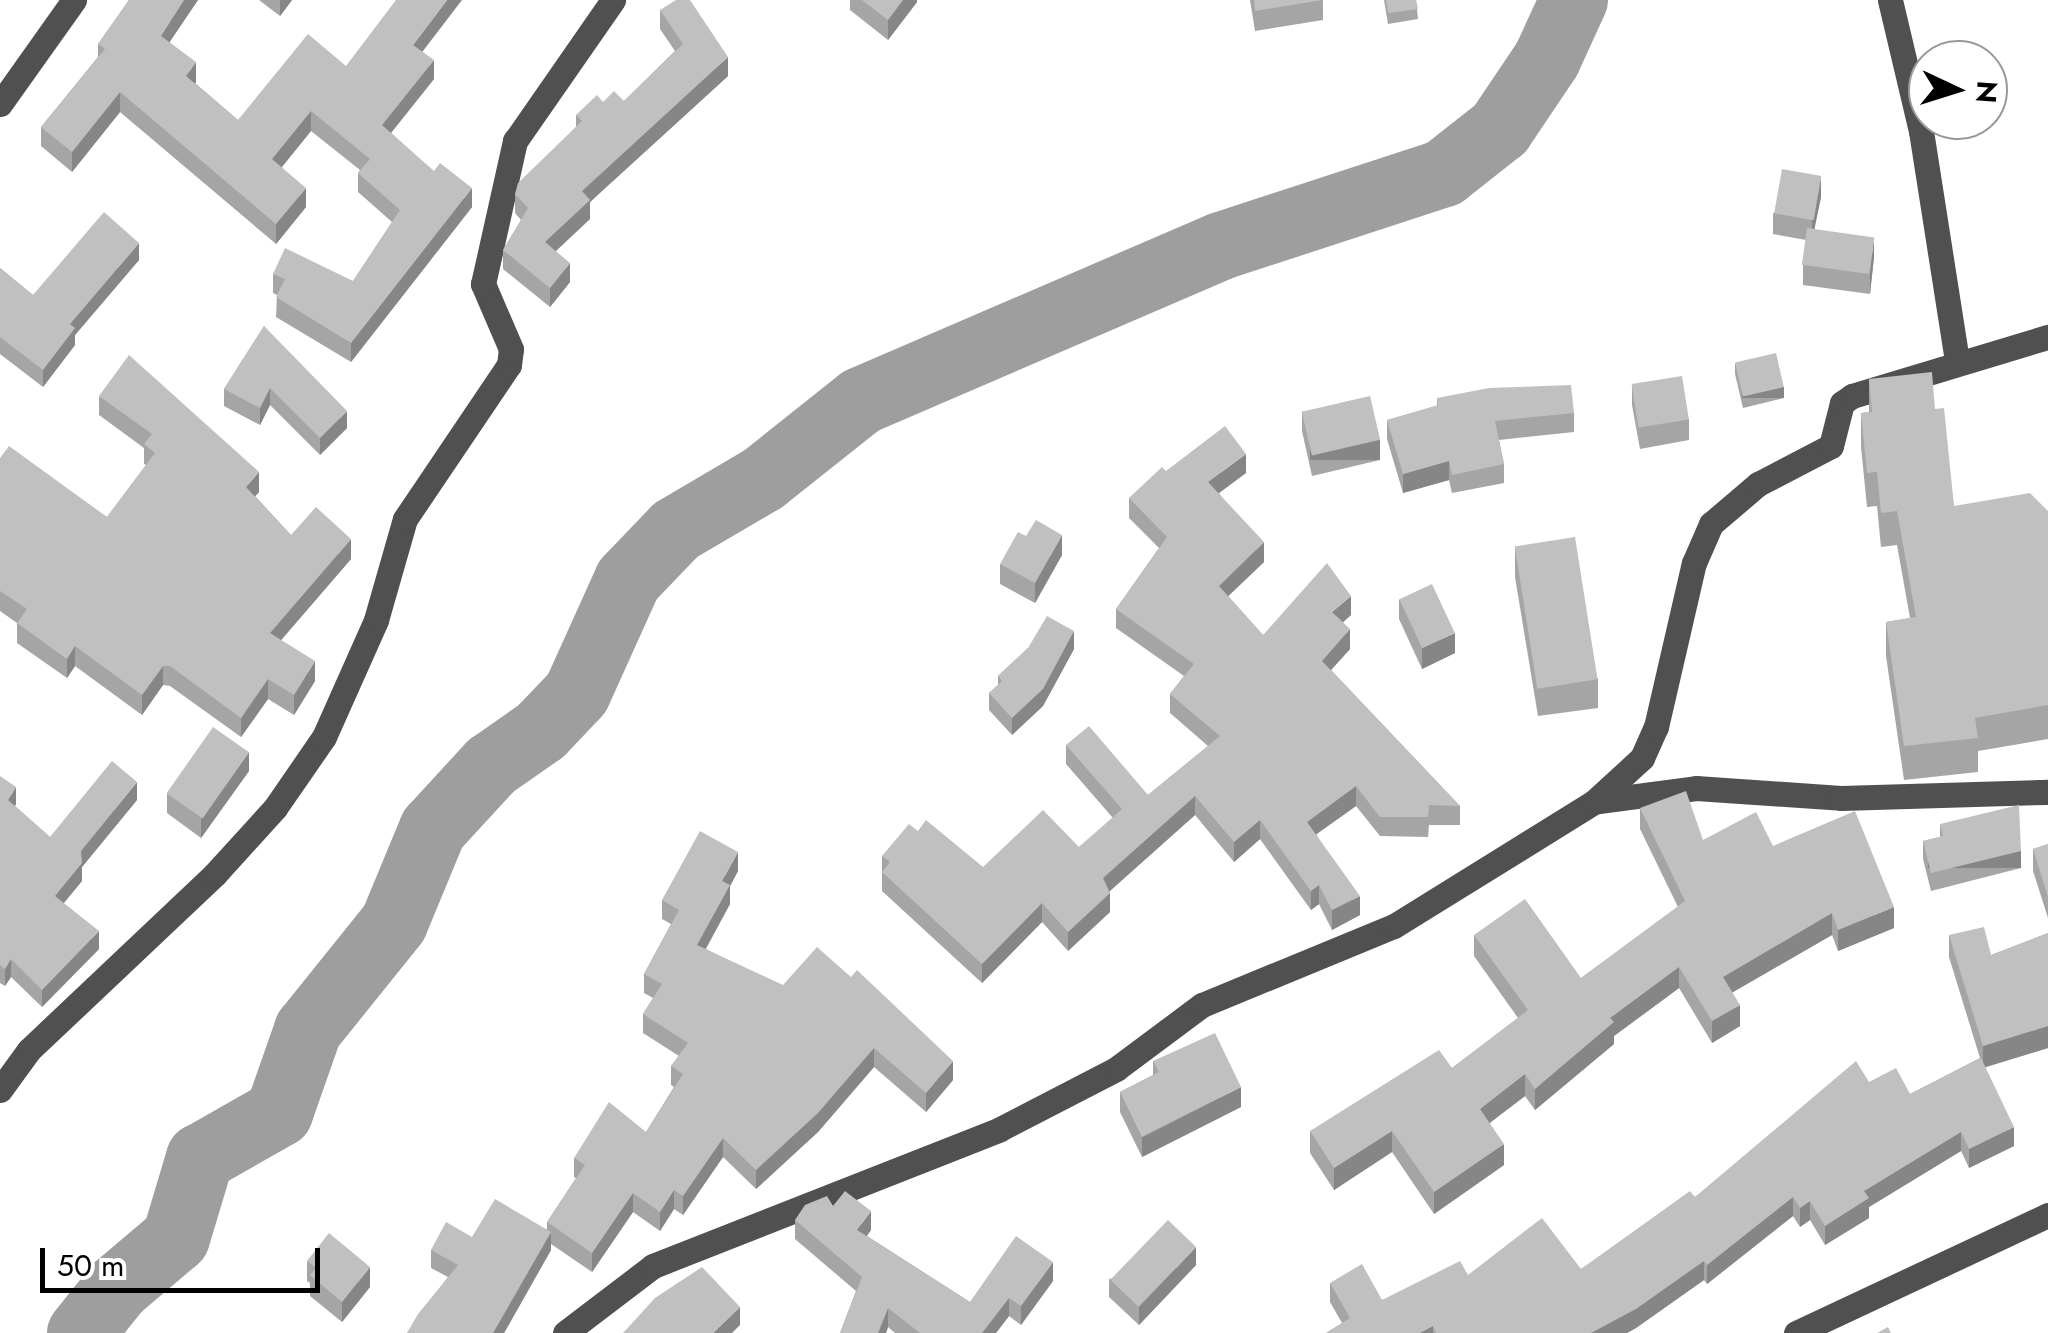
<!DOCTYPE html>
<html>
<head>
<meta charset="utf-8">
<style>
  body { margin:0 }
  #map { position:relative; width:2048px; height:1333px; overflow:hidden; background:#fff; font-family:Jost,sans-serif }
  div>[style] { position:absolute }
  .river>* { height:68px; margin:-34px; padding:0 34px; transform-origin:34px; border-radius:34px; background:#9e9e9e }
  .minor>* { height:25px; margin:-12.5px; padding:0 12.5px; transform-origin:12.5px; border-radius:12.5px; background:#505050 }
  .wall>* { inset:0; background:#a5a5a5 }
  .shaded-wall>* { inset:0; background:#868686; transform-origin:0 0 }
  .building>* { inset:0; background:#c0c0c0; transform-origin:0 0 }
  span { translate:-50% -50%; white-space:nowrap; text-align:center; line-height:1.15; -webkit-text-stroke:8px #fff; paint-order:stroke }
  .north { position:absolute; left:1908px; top:40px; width:100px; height:100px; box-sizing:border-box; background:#fff; border:2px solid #999; border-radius:50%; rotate:94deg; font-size:28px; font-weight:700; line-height:40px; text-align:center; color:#000 }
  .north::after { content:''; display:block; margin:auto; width:35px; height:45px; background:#000; clip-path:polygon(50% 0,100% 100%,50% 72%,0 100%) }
  .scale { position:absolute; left:40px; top:1248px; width:280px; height:45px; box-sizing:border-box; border:5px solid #000; border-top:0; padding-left:12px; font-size:30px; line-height:35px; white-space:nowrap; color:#000; -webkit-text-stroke:8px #fff; paint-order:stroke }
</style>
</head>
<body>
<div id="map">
  <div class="river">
    <div style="left:81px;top:1333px;width:58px;rotate:-51.3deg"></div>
    <div style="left:117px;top:1288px;width:77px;rotate:-40.3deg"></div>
    <div style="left:176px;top:1238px;width:84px;rotate:-73.3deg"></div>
    <div style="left:200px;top:1158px;width:91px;rotate:-29.7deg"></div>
    <div style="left:279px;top:1113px;width:88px;rotate:-70.7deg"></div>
    <div style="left:308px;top:1030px;width:137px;rotate:-51.2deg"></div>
    <div style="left:394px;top:923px;width:102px;rotate:-67.5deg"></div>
    <div style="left:433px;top:829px;width:86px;rotate:-47.4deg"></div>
    <div style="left:491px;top:766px;width:61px;rotate:-35deg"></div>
    <div style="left:541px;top:731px;width:52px;rotate:-46.5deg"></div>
    <div style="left:577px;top:693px;width:124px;rotate:-65.7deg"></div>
    <div style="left:628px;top:580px;width:69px;rotate:-46.2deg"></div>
    <div style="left:676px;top:530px;width:101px;rotate:-30.4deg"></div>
    <div style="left:763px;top:479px;width:125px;rotate:-38.5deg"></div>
    <div style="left:861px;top:401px;width:392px;rotate:-23.3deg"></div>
    <div style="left:1221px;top:246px;width:235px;rotate:-18.1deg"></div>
    <div style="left:1444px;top:173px;width:71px;rotate:-38.2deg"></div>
    <div style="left:1500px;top:129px;width:84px;rotate:-56.1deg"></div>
    <div style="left:1547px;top:59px;width:65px;rotate:-65.4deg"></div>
  </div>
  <div class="minor">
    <div style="left:1890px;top:0;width:135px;rotate:76.7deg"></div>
    <div style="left:1921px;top:131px;width:234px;rotate:81.1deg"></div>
    <div style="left:0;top:104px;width:128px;rotate:-54.6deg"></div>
    <div style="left:1599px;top:801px;width:98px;rotate:-7.6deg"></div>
    <div style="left:1696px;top:788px;width:145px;rotate:3.9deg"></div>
    <div style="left:1841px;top:798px;width:207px;rotate:-1.7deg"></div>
    <div style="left:0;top:1090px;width:49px;rotate:-54.1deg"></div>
    <div style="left:29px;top:1050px;width:256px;rotate:-43.4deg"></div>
    <div style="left:215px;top:874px;width:89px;rotate:-47.7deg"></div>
    <div style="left:275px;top:808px;width:86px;rotate:-55.4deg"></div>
    <div style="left:324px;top:737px;width:128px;rotate:-66deg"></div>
    <div style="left:376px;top:620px;width:105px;rotate:-74deg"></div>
    <div style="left:405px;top:519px;width:186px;rotate:-56deg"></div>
    <div style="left:509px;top:365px;width:16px;rotate:-83deg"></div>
    <div style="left:511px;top:349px;width:71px;rotate:-113.3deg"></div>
    <div style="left:483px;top:284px;width:147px;rotate:-77.4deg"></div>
    <div style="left:515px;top:141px;width:172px;rotate:-55.2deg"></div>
    <div style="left:565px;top:1333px;width:111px;rotate:-37.3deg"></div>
    <div style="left:653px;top:1266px;width:373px;rotate:-21.5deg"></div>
    <div style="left:1000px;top:1129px;width:131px;rotate:-27.3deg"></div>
    <div style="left:1116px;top:1069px;width:107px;rotate:-36.7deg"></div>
    <div style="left:1202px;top:1005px;width:208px;rotate:-22.4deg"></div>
    <div style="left:1394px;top:926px;width:235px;rotate:-31.8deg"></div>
    <div style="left:1594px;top:802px;width:65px;rotate:-42.5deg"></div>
    <div style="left:1642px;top:758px;width:34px;rotate:-66deg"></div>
    <div style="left:1656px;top:727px;width:168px;rotate:-77deg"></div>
    <div style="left:1694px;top:563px;width:43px;rotate:-66.4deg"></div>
    <div style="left:1711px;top:524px;width:62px;rotate:-40.4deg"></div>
    <div style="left:1758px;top:484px;width:82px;rotate:-27.5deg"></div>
    <div style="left:1831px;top:446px;width:44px;rotate:-75.7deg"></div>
    <div style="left:1842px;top:403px;width:12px;rotate:-35deg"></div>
    <div style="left:1852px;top:396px;width:205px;rotate:-16.8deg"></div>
    <div style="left:1796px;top:1333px;width:278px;rotate:-25.1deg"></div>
  </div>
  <div class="wall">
    <div style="clip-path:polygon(129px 0,198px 0,169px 42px,196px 82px,195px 83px,238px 120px,346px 66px,423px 52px,434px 79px,391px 133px,472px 207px,351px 362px,276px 317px,277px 295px,273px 293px,273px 274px,353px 281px,392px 222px,358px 192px,358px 173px,360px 170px,311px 131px,282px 167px,306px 207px,276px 244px,120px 112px,72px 172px,41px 146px,41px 127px,98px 57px,98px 44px)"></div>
    <div style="clip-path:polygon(259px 0,292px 0,280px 16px)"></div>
    <div style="clip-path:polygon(850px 0,917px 0,917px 2px,888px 40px,850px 10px)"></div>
    <div style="clip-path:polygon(1250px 0,1323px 0,1323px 20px,1255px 31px)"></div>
    <div style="clip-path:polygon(1384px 0,1416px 0,1418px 19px,1388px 24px)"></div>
    <div style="clip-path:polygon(660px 10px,728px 76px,590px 202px,590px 219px,556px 251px,570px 282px,550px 307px,503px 269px,503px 250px,521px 220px,515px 213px,515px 194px,576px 127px,576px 115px,603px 102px,624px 101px,675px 51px,660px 29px)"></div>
    <div style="clip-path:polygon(1821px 197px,1814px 229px,1874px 257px,1870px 294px,1803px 285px,1803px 265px,1806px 240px,1773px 234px,1773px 213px)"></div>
    <div style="clip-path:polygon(139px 260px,75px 335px,75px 345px,43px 387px,0 354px,0 268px,33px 295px)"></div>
    <div style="clip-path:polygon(264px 326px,347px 428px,320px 455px,270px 405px,260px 425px,224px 406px,224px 389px)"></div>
    <div style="clip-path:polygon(1735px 363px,1784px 398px,1743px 408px,1735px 374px)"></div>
    <div style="clip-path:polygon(1869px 379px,1935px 409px,1954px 506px,2048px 511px,2048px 739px,1978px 751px,1978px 772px,1904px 780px,1886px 656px,1886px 622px,1910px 618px,1897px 545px,1881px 547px,1877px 506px,1867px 507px,1861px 447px,1861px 413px,1869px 412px)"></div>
    <div style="clip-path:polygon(1632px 385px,1689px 419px,1689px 440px,1640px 449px,1632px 405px)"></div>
    <div style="clip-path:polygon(99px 396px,259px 492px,255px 496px,291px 535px,351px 559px,281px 640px,315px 681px,294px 715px,268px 699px,241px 737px,170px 686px,163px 685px,142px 715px,75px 666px,67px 678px,17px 643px,17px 623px,0 611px,0 458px,107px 517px,146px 465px,144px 464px,144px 448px,99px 415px)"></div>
    <div style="clip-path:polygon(1437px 398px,1574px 413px,1574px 432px,1499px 440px,1504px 464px,1504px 483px,1452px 493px,1449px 480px,1403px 493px,1387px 439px,1387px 420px,1437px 406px)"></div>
    <div style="clip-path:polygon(1302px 411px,1380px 460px,1312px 476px,1302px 431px)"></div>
    <div style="clip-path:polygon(1166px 471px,1246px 473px,1219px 493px,1264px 562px,1228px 596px,1263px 635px,1351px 615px,1343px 622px,1350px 649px,1331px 670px,1460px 806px,1460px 825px,1429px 825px,1428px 837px,1380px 836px,1356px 806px,1316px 834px,1360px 915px,1332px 930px,1319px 904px,1311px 910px,1260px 839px,1234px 862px,1195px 815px,1110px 891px,1110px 912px,1068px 951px,1042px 922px,982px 983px,882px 891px,882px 856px,918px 831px,983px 867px,1079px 847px,1113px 818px,1066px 764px,1066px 745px,1148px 795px,1208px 746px,1170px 713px,1170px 694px,1184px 676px,1116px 628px,1116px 609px,1159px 548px,1129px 518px,1129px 498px)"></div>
    <div style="clip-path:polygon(1515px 547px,1598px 679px,1598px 708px,1538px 716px,1515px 577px)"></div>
    <div style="clip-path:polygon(1062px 555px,1035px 603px,1000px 584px,1000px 564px)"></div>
    <div style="clip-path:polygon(1399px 599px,1455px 653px,1422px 669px,1399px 619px)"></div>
    <div style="clip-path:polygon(1028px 648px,1074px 649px,1043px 706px,1012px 735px,989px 710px,989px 693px,998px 685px,998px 676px)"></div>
    <div style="clip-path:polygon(249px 771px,201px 838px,167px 813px,167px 794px)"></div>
    <div style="clip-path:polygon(0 776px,16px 804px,15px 806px,50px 837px,137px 800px,82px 867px,82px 881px,63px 903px,99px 949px,42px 1007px,11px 977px,5px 986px,0 983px)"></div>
    <div style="clip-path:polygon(1640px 808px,1703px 840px,1773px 846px,1894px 928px,1838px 951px,1832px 935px,1732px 992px,1740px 1026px,1712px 1043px,1679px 988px,1614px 1036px,1614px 1044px,1535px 1110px,1525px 1096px,1490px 1123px,1504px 1165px,1434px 1214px,1392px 1152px,1334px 1190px,1310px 1153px,1310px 1131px,1452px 1068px,1518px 1018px,1474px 956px,1474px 935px,1581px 978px,1678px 907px,1640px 829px)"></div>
    <div style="clip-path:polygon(1940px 824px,2021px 868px,1931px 891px,1923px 859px,1923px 841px,1940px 837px)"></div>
    <div style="clip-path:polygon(2048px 844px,2048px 918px,2033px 871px,2033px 849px)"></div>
    <div style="clip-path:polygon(738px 871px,730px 886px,730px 904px,706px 949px,953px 1080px,926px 1112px,874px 1067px,818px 1132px,756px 1189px,723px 1157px,683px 1215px,674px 1209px,660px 1231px,633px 1212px,592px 1272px,551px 1244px,551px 1250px,504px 1333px,407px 1333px,448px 1277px,431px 1268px,431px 1250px,472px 1237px,547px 1229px,547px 1222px,576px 1178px,574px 1177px,574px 1158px,646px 1132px,674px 1087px,671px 1085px,671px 1066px,679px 1056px,643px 1033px,643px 1014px,653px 998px,644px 993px,644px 974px,671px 924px,662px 919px,662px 900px)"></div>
    <div style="clip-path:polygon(2048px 933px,2048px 1048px,1985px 1067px,2014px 1146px,1969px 1168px,1961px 1151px,1869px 1207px,1869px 1218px,1825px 1245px,1810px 1220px,1800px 1227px,1793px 1216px,1707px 1284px,1704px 1280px,1636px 1328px,1627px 1333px,1326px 1333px,1342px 1323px,1330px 1302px,1330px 1283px,1382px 1300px,1468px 1275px,1581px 1269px,1695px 1197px,1869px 1082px,1910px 1094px,1980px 1058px,1949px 957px,1949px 935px,1991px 955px)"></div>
    <div style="clip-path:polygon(1153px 1061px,1241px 1107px,1142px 1157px,1120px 1112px,1120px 1092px,1153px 1075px)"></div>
    <div style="clip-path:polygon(833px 1206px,871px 1230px,867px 1236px,970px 1302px,1053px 1281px,1021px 1325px,1009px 1316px,996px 1333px,895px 1333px,888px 1327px,886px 1333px,840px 1333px,856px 1291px,795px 1239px,795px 1220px)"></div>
    <div style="clip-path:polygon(307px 1261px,370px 1287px,342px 1322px,310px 1296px,310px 1283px,307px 1281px)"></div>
    <div style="clip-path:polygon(1196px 1265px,1139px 1325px,1109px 1297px,1109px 1279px)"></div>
  </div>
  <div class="shaded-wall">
    <div style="clip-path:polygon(184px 0,198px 0,161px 55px,161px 36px)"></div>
    <div style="clip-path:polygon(280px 0,292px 0,280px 16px)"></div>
    <div style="clip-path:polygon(447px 0,462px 0,413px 64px,413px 45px)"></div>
    <div style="clip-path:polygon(903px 0,917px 0,917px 2px,888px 40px,888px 20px)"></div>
    <div style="clip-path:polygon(728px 57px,728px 76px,590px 202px,590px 219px,545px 261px,545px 242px,582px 191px)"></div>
    <div style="clip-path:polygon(434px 60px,434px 79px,382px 144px,382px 125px)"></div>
    <div style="clip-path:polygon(196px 62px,196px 82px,186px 95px,186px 76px)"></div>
    <div style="clip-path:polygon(120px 92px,120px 112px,72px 172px,72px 152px)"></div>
    <div style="clip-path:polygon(311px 111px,311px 131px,272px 179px,272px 159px)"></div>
    <div style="clip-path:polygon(1821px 176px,1821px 197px,1812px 241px,1812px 221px)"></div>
    <div style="clip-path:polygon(306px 188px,306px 207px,276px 244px,276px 224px)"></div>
    <div style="clip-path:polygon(472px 188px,472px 207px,351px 362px,351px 343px)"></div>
    <div style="clip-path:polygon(1874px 237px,1874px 257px,1870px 294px,1870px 273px)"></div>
    <div style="clip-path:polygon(139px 243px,139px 260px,75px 335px,75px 345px,43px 387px,43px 370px,70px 324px)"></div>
    <div style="clip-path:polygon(570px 263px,570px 282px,550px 307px,550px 288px)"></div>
    <div style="left:1784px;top:387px;width:11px;height:42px;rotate:90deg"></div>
    <div style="clip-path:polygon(270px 388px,270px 405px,260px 425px,260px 408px)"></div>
    <div style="clip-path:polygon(347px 411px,347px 428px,320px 455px,320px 438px)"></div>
    <div style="left:1380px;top:440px;width:20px;height:70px;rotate:90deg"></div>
    <div style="clip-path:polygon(1246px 454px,1246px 473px,1208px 501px,1208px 482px)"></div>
    <div style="clip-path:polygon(1449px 461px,1449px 480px,1403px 493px,1403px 474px)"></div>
    <div style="clip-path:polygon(259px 472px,259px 492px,246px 507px,246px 487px)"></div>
    <div style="clip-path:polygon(1062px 535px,1062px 555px,1035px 603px,1035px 583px)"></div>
    <div style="clip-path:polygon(351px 539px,351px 559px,270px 653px,270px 633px)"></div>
    <div style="clip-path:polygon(1264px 542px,1264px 562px,1219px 605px,1219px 586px)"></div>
    <div style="clip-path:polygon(1351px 596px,1351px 615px,1332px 632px,1332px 612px)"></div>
    <div style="clip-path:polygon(1350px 629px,1350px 649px,1322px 680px,1322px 661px)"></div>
    <div style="clip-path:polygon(1074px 631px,1074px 649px,1043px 706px,1012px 735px,1012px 718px)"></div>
    <div style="clip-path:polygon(1455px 633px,1455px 653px,1422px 669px,1422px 648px)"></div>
    <div style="clip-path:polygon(75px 646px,75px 666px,67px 678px,67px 659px)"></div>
    <div style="clip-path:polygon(315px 661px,315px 681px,294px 715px,294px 695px)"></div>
    <div style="clip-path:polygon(163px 666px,163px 685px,142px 715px,142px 695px)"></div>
    <div style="clip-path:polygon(268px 679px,268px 699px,241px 737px,241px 718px)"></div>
    <div style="clip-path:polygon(249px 752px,249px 771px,201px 838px,201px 819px)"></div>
    <div style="clip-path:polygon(137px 782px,137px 800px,82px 867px,82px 881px,55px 914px,55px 896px,81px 851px)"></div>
    <div style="clip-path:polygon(1356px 786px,1356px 806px,1307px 841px,1307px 822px)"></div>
    <div style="clip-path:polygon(16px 787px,16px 804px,8px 817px,8px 800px)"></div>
    <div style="clip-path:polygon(1195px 796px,1195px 815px,1103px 897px,1103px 878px)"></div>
    <div style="clip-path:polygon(1260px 820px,1260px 839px,1234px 862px,1234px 842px)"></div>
    <div style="left:2021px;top:851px;width:17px;height:93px;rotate:90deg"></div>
    <div style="clip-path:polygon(738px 852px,738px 871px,730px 886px,730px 904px,697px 964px,697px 945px,722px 881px)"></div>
    <div style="clip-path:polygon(1319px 885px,1319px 904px,1311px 910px,1311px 891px)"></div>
    <div style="clip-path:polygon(1110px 893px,1110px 912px,1068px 951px,1068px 932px)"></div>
    <div style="clip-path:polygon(1360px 896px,1360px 915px,1332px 930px,1332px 910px)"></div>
    <div style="clip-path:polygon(1042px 903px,1042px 922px,982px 983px,982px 964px)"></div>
    <div style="clip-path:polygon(1894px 907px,1894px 928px,1838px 951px,1838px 930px)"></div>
    <div style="clip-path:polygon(1832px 913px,1832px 935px,1723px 998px,1723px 977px)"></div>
    <div style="clip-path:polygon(99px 931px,99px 949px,42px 1007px,42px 990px)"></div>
    <div style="clip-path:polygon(11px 959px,11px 977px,5px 986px,5px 969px)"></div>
    <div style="clip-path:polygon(1679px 967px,1679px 988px,1614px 1036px,1614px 1044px,1535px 1110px,1535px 1089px,1610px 1018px)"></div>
    <div style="clip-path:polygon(1740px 1005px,1740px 1026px,1712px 1043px,1712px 1021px)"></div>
    <div style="clip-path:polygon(2048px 1026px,2048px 1048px,1983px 1068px,1983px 1046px)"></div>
    <div style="clip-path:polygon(874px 1048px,874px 1067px,818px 1132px,756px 1189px,756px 1170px)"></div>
    <div style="clip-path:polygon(953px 1061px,953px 1080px,926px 1112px,926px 1093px)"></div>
    <div style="clip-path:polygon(1525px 1074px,1525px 1096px,1480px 1130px,1480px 1109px)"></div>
    <div style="clip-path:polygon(1241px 1087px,1241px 1107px,1142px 1157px,1142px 1137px)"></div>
    <div style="clip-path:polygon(2014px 1127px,2014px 1146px,1969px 1168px,1969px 1149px)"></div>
    <div style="clip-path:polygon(1392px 1131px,1392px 1152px,1334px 1190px,1334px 1168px)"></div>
    <div style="clip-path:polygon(1961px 1132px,1961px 1151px,1869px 1207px,1869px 1218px,1825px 1245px,1825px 1226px,1864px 1191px)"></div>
    <div style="clip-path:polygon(723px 1138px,723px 1157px,683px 1215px,683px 1196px)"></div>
    <div style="clip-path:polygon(1504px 1144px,1504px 1165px,1434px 1214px,1434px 1192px)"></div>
    <div style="clip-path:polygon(674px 1190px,674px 1209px,660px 1231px,660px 1212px)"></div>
    <div style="clip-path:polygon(633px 1193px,633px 1212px,592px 1272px,592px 1253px)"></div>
    <div style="clip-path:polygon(1793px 1197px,1793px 1216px,1707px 1284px,1707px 1265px)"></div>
    <div style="clip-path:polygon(1810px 1201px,1810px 1220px,1800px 1227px,1800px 1208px)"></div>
    <div style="clip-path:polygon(871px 1211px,871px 1230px,857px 1249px,857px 1230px)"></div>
    <div style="clip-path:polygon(551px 1232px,551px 1250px,504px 1333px,493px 1333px)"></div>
    <div style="clip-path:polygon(1196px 1247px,1196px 1265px,1139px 1325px,1139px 1307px)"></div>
    <div style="clip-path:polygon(1704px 1261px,1704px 1280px,1636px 1328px,1627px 1333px,1591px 1333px)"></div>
    <div style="clip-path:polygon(1053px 1262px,1053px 1281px,1021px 1325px,1021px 1306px)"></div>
    <div style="clip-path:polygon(370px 1267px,370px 1287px,342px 1322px,342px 1302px)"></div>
    <div style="clip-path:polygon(1009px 1298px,1009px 1316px,996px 1333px,982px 1333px)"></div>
    <div style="clip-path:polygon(740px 1307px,740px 1325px,732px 1333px,713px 1333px)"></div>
    <div style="clip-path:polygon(888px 1308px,888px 1327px,886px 1333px,878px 1333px)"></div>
    <div style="clip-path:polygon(1433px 1326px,1433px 1333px,1420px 1333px)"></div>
  </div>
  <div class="building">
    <div style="clip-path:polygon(129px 0,184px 0,161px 36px,196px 62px,186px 76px,238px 120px,308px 34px,346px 66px,396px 0,447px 0,413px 45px,434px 60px,382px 125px,434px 171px,440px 163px,472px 188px,351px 343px,276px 297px,285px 279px,273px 274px,285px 248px,353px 281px,400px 210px,358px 173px,370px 159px,311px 111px,272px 159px,306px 188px,276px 224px,120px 92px,72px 152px,41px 127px,105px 49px,98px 44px)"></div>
    <div style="clip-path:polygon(676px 0,690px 0,728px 57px,582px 191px,590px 200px,545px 242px,570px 263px,550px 288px,503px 250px,528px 208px,515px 194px,518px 183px,582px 121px,576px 115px,597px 95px,603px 102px,614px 91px,624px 101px,683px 44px,660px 10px)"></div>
    <div style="clip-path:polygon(862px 0,903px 0,888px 20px)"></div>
    <div style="clip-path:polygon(1254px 0,1323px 0,1255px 11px)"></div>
    <div style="clip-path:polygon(1386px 0,1416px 0,1418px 9px,1388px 13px)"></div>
    <div style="left:1782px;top:169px;width:40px;height:45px;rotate:10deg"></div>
    <div style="clip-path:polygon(104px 212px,139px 243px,70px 324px,75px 328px,43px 370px,0 337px,0 268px,33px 295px)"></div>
    <div style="left:1807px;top:228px;width:68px;height:37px;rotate:8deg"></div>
    <div style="clip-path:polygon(264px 326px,347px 411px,320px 438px,270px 388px,260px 408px,224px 389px)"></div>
    <div style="left:1776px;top:353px;width:35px;height:42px;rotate:77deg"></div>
    <div style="clip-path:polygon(129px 355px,259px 472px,246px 487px,291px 535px,316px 507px,351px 539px,270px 633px,315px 661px,294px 695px,268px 679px,241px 718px,170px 666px,163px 666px,142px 695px,75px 646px,67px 659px,17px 623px,27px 609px,0 591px,0 458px,9px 446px,107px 517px,155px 453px,144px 444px,152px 434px,99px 396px)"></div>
    <div style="clip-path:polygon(1932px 372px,1935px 409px,1944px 408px,1954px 506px,2030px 493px,2048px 511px,2048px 705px,1975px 718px,1978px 738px,1904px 746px,1886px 622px,1916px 617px,1897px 511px,1881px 513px,1877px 472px,1867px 473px,1861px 413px,1872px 412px,1869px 379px)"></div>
    <div style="left:1682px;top:376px;width:44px;height:51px;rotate:81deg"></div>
    <div style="clip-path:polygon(1571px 385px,1574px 413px,1495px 421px,1504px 464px,1452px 475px,1449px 461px,1403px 474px,1387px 420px,1438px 405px,1437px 398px,1489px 388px)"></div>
    <div style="left:1370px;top:396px;width:45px;height:70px;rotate:77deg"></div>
    <div style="clip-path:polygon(1225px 426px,1246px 454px,1208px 482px,1264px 542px,1219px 586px,1263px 635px,1327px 563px,1351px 596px,1332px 612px,1350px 629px,1322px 661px,1460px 806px,1429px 805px,1428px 817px,1380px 817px,1356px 786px,1307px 822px,1360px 896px,1332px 910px,1319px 885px,1311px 891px,1260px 820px,1234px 842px,1195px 796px,1103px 878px,1110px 893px,1068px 932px,1042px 903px,982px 964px,882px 872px,890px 862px,882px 856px,909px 824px,918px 831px,926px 820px,983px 867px,1043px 810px,1079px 847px,1122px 809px,1066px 745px,1089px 726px,1148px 795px,1220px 736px,1170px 694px,1194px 664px,1116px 609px,1167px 537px,1129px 498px,1162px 467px,1166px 471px)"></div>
    <div style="clip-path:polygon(1036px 520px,1062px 535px,1035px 583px,1000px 564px,1018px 532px,1026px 536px)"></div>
    <div style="left:1575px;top:537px;width:144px;height:61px;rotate:81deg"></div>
    <div style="left:1432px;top:584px;width:54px;height:36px;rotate:65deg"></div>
    <div style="clip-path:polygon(1047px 616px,1074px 631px,1043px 689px,1012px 718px,989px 693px,1002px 681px,998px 676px,1028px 648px)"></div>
    <div style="left:213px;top:727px;width:44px;height:81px;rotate:35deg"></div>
    <div style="clip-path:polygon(112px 761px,137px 782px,81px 851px,82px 863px,55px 896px,99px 931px,42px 990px,11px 959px,5px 969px,0 965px,0 776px,16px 787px,8px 800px,50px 837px)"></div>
    <div style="clip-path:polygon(1686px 791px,1703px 840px,1756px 812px,1773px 846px,1855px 811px,1894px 907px,1838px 930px,1832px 913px,1723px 977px,1740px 1005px,1712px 1021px,1679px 967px,1610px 1018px,1614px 1022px,1535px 1089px,1525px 1074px,1480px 1109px,1504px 1144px,1434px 1192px,1392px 1131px,1334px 1168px,1310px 1131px,1439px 1050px,1452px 1068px,1528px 1010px,1474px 935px,1525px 899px,1581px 978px,1685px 901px,1640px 808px)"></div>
    <div style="clip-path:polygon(2019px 805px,2021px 851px,1931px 873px,1923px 841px,1943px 836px,1940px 824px)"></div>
    <div style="clip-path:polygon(700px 831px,738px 852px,722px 881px,730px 885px,697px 945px,783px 985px,817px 947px,851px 977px,857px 970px,953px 1061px,926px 1093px,874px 1048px,818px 1113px,756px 1170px,723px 1138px,683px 1196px,674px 1190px,660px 1212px,633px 1193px,592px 1253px,547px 1222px,585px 1165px,574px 1158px,609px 1102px,646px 1132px,683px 1074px,671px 1066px,688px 1043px,643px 1014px,662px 984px,644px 974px,679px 910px,662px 900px)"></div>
    <div style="clip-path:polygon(2048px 844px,2048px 897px,2033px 849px)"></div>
    <div style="clip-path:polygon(1984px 927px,1991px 955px,2048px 933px,2048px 1026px,1983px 1046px,1949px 935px)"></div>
    <div style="clip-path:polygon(1215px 1033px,1241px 1087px,1142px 1137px,1120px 1092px,1159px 1072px,1153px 1061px)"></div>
    <div style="clip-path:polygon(1981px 1058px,2014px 1127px,1969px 1149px,1961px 1132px,1864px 1191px,1869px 1198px,1825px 1226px,1810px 1201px,1800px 1208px,1793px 1197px,1707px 1265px,1704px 1261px,1636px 1309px,1591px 1333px,1436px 1333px,1433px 1326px,1420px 1333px,1326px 1333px,1350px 1318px,1330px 1283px,1362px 1264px,1382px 1300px,1460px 1261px,1468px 1275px,1542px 1218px,1581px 1269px,1690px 1191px,1695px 1197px,1856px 1061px,1869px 1082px,1896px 1068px,1910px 1094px)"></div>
    <div style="clip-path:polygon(845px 1191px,871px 1211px,857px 1230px,970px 1302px,1016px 1236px,1053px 1262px,1021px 1306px,1009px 1298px,982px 1333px,920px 1333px,888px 1308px,878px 1333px,840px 1333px,862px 1277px,795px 1220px,805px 1205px,827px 1196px,833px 1206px)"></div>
    <div style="clip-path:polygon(495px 1199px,551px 1232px,493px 1333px,407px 1333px,418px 1314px,458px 1265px,431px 1250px,446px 1222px,472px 1237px)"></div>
    <div style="left:1168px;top:1220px;width:39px;height:83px;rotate:44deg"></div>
    <div style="clip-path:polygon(329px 1233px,370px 1267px,342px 1302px,310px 1275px,316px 1268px,307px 1261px)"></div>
    <div style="clip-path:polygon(702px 1267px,740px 1307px,713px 1333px,623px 1333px,655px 1298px)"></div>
    <div style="clip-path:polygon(1888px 1327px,1891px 1333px,1877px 1333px)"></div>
  </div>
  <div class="north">N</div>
  <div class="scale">50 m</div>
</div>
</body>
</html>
